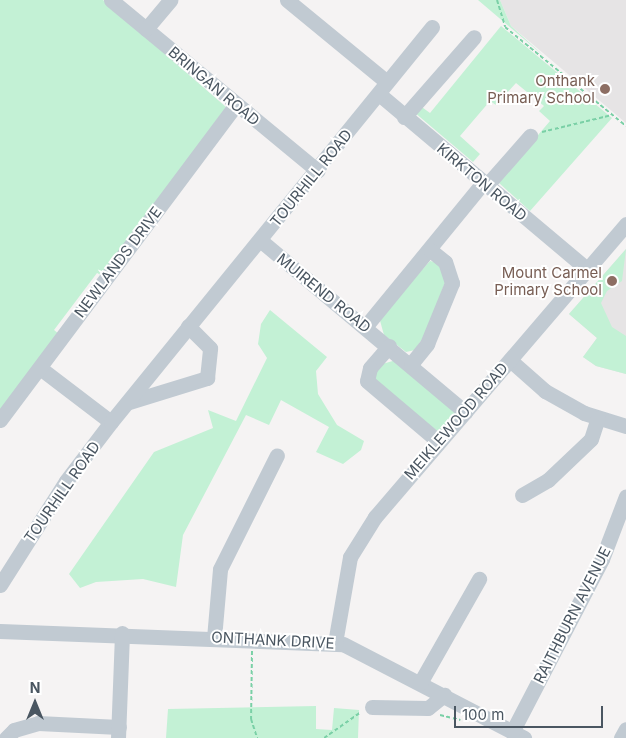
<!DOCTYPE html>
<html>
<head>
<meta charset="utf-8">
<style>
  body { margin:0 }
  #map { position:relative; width:626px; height:738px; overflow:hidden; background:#f5f3f3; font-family:Inter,sans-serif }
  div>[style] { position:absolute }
  .education>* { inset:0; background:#e6e4e5 }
  .green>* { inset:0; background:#c3f1d5 }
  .path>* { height:2px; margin-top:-1px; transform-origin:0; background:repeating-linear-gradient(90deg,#7ad0a6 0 4px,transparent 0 6.5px) }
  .minor>* { height:15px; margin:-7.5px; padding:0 7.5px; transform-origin:7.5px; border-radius:7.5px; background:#c1cad2 }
  .dots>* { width:14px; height:14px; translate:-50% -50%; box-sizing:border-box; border:2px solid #fff; border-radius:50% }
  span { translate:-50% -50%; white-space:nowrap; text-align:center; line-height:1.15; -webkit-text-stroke:4px #fff; paint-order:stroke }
  .education-label { font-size:15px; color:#785e54 }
  .right { translate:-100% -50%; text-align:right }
  .street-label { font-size:15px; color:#4a5661 }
  .north { position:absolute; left:10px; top:678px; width:50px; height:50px; -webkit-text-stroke:4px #fff; paint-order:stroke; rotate:0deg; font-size:14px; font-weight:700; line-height:20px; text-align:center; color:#4a5661 }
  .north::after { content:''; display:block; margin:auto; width:18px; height:22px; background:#4a5661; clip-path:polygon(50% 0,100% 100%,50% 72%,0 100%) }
  .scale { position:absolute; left:454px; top:706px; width:149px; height:22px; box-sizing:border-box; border:2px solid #4a5661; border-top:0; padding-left:6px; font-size:15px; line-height:18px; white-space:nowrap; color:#4a5661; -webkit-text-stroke:4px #fff; paint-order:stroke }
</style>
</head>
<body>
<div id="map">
  <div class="education">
    <div style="clip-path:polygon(500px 0,626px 0,626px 123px,511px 26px)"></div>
    <div style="clip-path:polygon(626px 249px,626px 374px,596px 366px,583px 357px,597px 338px,569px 314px)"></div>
  </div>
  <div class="green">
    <div style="clip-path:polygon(0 0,103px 0,226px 107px,103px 276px,97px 273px,54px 330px,59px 334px,0 412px)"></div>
    <div style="clip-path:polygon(478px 0,500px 0,511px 26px,544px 56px)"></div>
    <div style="clip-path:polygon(501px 26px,612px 118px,530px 211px,498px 182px,550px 121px,539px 111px,544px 106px,516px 83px,496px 105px,490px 101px,460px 136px,480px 154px,473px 162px,414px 112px,419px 105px,430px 113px)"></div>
    <div style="clip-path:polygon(626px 249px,622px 281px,607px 291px,601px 303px,612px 327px,626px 336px,626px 374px,596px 366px,583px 357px,597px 338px,569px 314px)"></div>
    <div style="clip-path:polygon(430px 261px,439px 263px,447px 277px,426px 333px,415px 350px,406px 352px,384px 335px,379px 317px)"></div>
    <div style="clip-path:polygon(270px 310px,327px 357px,316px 371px,318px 394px,337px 425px,364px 441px,361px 450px,343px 464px,316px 452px,329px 427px,281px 400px,269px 425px,246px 415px,183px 535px,176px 587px,143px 579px,96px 582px,80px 588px,69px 574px,154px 452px,213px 428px,208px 410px,236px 421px,267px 358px,258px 344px,261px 324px)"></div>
    <div style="clip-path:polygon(396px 360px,457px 414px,439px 432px,376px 389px,374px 372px,379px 365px)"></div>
    <div style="clip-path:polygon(316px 706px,316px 729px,332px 730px,334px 708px,359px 710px,358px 738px,166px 738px,168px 709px)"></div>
  </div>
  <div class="path">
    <div style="left:497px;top:0;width:28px;rotate:73deg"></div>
    <div style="left:505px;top:27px;width:156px;rotate:39.3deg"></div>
    <div style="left:542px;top:132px;width:72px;rotate:-13.7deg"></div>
    <div style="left:252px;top:651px;width:68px;rotate:90.8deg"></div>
    <div style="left:251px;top:719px;width:20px;rotate:72deg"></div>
    <div style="left:440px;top:715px;width:21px;rotate:14deg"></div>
    <div style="left:324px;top:738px;width:45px;rotate:-35.1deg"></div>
  </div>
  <div class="minor">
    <div style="left:111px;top:0;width:268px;rotate:39.6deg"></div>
    <div style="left:287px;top:0;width:129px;rotate:39.4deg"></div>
    <div style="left:146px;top:29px;width:38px;rotate:-50deg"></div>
    <div style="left:379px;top:94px;width:272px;rotate:40.1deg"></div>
    <div style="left:404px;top:117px;width:106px;rotate:-48.8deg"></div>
    <div style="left:486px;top:186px;width:67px;rotate:-48.7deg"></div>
    <div style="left:260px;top:240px;width:268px;rotate:40deg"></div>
    <div style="left:365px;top:327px;width:186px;rotate:-50.7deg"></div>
    <div style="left:389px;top:346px;width:29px;rotate:131deg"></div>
    <div style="left:370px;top:368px;width:13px;rotate:103deg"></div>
    <div style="left:367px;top:381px;width:94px;rotate:40.3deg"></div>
    <div style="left:510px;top:360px;width:47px;rotate:41.5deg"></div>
    <div style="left:545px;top:391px;width:45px;rotate:29.4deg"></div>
    <div style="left:584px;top:413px;width:44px;rotate:17.2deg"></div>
    <div style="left:411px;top:364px;width:26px;rotate:-51deg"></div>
    <div style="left:427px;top:344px;width:66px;rotate:-67.7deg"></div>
    <div style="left:452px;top:283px;width:22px;rotate:-108deg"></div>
    <div style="left:445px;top:262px;width:19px;rotate:-141deg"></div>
    <div style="left:40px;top:368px;width:89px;rotate:37.3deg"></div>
    <div style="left:129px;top:402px;width:82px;rotate:-17.1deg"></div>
    <div style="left:207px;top:378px;width:30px;rotate:-84deg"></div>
    <div style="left:210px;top:348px;width:31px;rotate:-135deg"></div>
    <div style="left:0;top:420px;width:394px;rotate:-53.2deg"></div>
    <div style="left:522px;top:495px;width:30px;rotate:-30deg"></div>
    <div style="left:548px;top:480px;width:59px;rotate:-43.6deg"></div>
    <div style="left:591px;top:439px;width:22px;rotate:-72deg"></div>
    <div style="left:0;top:585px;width:123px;rotate:-57.6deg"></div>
    <div style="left:66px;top:481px;width:74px;rotate:-52.7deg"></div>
    <div style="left:111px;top:422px;width:509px;rotate:-50.9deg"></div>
    <div style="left:0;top:631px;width:343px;rotate:2.2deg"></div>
    <div style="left:343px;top:644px;width:204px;rotate:27.4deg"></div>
    <div style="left:214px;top:638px;width:69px;rotate:-85deg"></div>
    <div style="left:220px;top:569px;width:127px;rotate:-63.4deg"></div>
    <div style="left:335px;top:643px;width:87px;rotate:-80.1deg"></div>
    <div style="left:350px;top:557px;width:47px;rotate:-58deg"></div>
    <div style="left:375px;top:517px;width:386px;rotate:-49.4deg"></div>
    <div style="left:420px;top:683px;width:120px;rotate:-60.4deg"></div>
    <div style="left:372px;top:707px;width:56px;rotate:1deg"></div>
    <div style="left:428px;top:708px;width:21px;rotate:-39deg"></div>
    <div style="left:512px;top:732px;width:195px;rotate:-62.5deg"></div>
    <div style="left:602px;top:559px;width:67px;rotate:-69.1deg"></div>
    <div style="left:6px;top:738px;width:11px;rotate:-45deg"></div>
    <div style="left:14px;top:730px;width:25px;rotate:-16deg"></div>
    <div style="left:38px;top:723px;width:81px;rotate:2.8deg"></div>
    <div style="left:118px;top:738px;width:105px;rotate:-87.8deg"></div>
    <div style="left:621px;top:738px;width:10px;rotate:-61deg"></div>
  </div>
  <div class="dots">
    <div style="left:605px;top:89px;background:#8d6e63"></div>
    <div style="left:612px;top:281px;background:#8d6e63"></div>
  </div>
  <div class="education-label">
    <span class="right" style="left:595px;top:89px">Onthank<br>Primary School</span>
    <span class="right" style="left:602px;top:281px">Mount Carmel<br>Primary School</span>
  </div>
  <div class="street-label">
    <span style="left:214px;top:86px;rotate:40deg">BRINGAN ROAD</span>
    <span style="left:311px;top:178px;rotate:-51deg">TOURHILL ROAD</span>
    <span style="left:482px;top:182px;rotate:40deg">KIRKTON ROAD</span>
    <span style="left:118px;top:262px;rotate:-53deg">NEWLANDS DRIVE</span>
    <span style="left:324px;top:293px;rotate:39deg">MUIREND ROAD</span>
    <span style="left:456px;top:421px;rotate:-49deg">MEIKLEWOOD ROAD</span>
    <span style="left:62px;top:492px;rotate:-55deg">TOURHILL ROAD</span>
    <span style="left:572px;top:615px;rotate:-63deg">RAITHBURN AVENUE</span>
    <span style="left:273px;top:640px;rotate:3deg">ONTHANK DRIVE</span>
  </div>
  <div class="north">N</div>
  <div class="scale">100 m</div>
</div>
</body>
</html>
